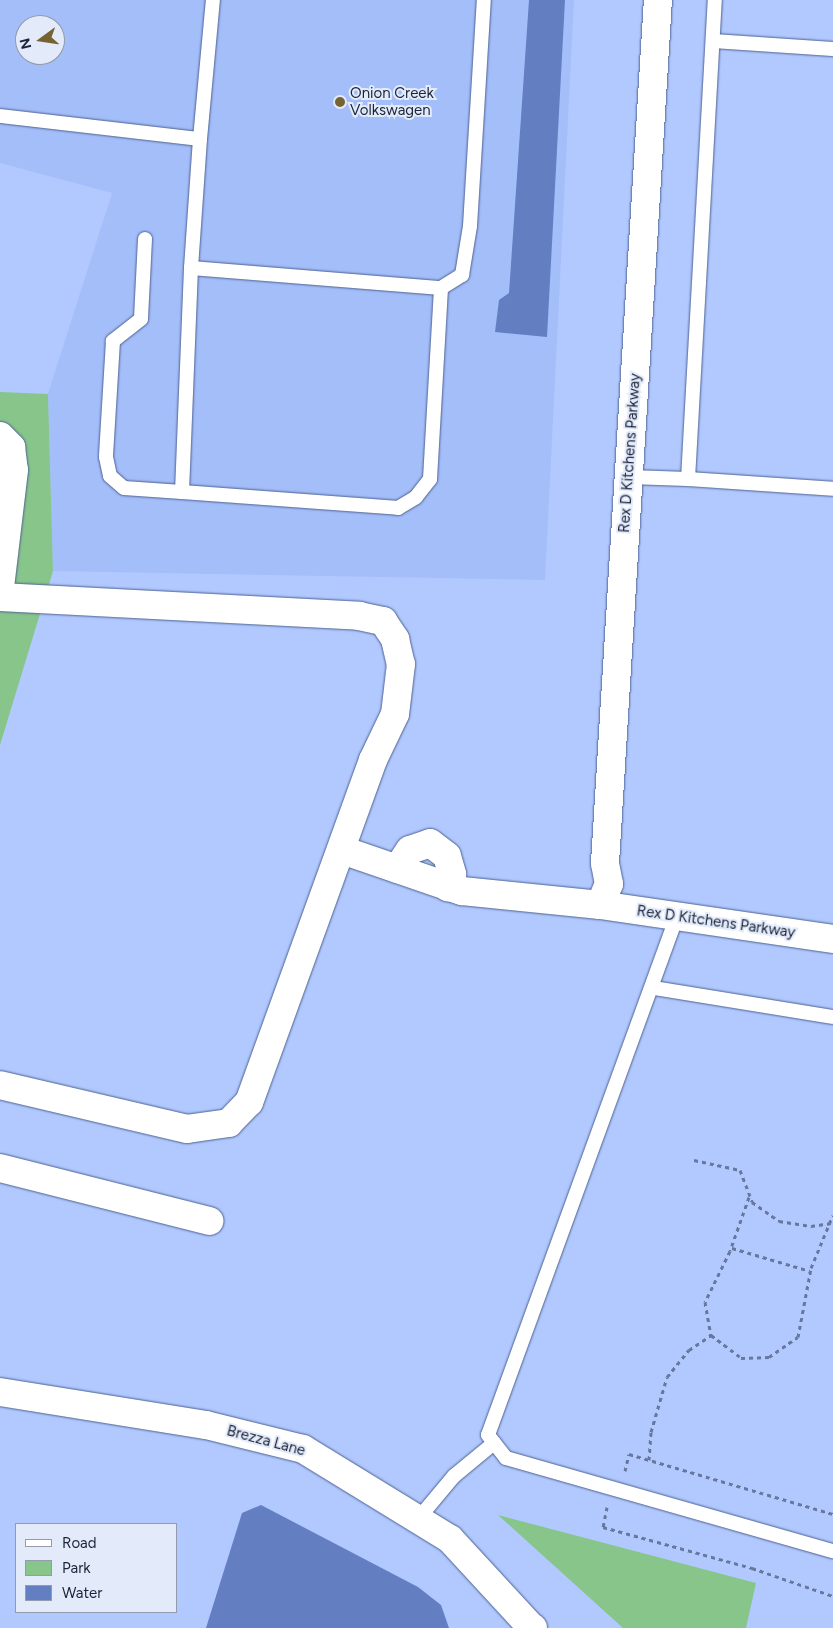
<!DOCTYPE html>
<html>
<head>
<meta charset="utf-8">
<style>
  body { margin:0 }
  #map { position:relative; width:833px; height:1628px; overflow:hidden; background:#b1c9ff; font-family:Figtree,sans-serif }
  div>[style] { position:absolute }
  .built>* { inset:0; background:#a4befa }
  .green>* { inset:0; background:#87c58b }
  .water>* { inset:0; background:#637fc2 }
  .path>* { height:3px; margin-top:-1.5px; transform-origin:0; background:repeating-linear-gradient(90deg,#67779d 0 4px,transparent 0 8px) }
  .roads { filter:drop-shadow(0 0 1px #4e6291) drop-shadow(0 0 1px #4e6291) }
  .service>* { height:14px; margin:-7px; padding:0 7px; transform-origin:7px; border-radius:7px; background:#fff }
  .minor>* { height:28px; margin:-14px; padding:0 14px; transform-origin:14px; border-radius:14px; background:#fff }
  .tertiary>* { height:28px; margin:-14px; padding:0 14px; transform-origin:14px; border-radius:14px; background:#fff }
  .dots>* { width:14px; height:14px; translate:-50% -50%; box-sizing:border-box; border:2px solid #e3ebfb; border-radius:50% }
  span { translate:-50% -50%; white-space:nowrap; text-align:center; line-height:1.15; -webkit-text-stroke:4px #e3ebfb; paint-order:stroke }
  .poi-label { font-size:15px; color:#1b2438 }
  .left { translate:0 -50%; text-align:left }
  .street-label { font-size:15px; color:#1b2438 }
  .legend { position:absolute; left:15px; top:1523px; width:162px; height:90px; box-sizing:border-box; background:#e3ebfb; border:1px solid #939bad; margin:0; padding:6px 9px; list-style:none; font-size:15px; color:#1b2438 }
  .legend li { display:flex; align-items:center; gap:10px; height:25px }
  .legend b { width:25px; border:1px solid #939bad }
  .north { position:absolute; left:15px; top:15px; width:50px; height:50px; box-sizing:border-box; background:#e3ebfb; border:1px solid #939bad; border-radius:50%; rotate:256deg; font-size:14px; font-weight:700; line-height:20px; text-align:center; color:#1b2438 }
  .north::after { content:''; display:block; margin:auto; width:18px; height:22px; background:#776231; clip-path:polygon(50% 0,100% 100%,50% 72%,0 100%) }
</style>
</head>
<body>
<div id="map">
  <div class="built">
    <div style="clip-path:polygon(evenodd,0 0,574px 0,545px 580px,53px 571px,48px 394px,112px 193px,0 163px,0 0,25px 25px,55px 25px,55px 55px,25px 55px,25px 25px)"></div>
  </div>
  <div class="green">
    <div style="clip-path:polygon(0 392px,48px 394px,53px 571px,0 745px)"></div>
    <div style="clip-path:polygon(498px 1515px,756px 1583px,746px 1628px,623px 1628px)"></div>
  </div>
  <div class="water">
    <div style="clip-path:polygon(529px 0,565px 0,547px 337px,495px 332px,499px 300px,509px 293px)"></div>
    <div style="clip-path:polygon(261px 1505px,418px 1587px,441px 1605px,449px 1628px,206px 1628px,242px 1513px)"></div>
  </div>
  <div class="path">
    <div style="left:694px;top:1160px;width:47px;rotate:12.3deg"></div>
    <div style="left:740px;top:1170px;width:34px;rotate:69deg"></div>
    <div style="left:752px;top:1202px;width:33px;rotate:35deg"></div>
    <div style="left:779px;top:1221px;width:32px;rotate:9deg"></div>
    <div style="left:811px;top:1226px;width:21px;rotate:-8deg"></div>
    <div style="left:749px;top:1197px;width:57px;rotate:109.4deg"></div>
    <div style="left:730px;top:1251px;width:57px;rotate:116.1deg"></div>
    <div style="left:705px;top:1302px;width:34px;rotate:80deg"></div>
    <div style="left:711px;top:1335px;width:38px;rotate:37deg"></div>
    <div style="left:741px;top:1358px;width:28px;rotate:-2deg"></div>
    <div style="left:769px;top:1357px;width:35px;rotate:-35deg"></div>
    <div style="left:798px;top:1337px;width:70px;rotate:-79.3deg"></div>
    <div style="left:811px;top:1268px;width:57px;rotate:-67.5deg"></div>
    <div style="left:732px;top:1248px;width:81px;rotate:16.4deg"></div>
    <div style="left:649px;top:1460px;width:28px;rotate:-86deg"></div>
    <div style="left:651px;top:1432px;width:57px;rotate:-73.8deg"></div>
    <div style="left:667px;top:1377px;width:35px;rotate:-51deg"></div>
    <div style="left:689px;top:1350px;width:27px;rotate:-34deg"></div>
    <div style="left:625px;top:1471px;width:17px;rotate:-77deg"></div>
    <div style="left:629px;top:1454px;width:213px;rotate:16.4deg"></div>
    <div style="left:607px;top:1507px;width:20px;rotate:101deg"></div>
    <div style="left:603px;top:1527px;width:155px;rotate:15.4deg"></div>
    <div style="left:752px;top:1568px;width:86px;rotate:19.1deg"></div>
  </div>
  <div class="roads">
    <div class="service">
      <div style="left:713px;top:41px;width:120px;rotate:3.8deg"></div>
      <div style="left:0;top:116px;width:201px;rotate:6.6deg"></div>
      <div style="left:200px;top:139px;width:129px;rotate:94deg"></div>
      <div style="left:191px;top:268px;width:251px;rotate:4.6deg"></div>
      <div style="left:441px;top:288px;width:25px;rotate:-32deg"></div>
      <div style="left:462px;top:275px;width:50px;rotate:-80.7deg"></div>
      <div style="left:470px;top:226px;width:226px;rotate:-86.5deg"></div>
      <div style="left:200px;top:139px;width:140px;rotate:-84.7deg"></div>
      <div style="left:145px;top:239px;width:80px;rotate:92.9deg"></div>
      <div style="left:141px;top:319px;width:36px;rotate:142deg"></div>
      <div style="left:113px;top:341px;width:116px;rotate:93.5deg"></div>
      <div style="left:106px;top:457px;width:19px;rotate:78deg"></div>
      <div style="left:110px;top:476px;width:18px;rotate:41deg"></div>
      <div style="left:124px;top:488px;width:58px;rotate:3.9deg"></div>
      <div style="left:191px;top:268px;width:224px;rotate:92.3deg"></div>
      <div style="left:182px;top:492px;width:217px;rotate:4.2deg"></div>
      <div style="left:398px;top:508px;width:21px;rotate:-31deg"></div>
      <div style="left:416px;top:497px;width:23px;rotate:-52deg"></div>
      <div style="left:430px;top:479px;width:191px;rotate:-86.7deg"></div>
      <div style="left:629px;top:477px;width:59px;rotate:1.9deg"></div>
      <div style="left:688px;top:479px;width:480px;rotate:-86.8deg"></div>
      <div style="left:688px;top:479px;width:145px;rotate:3.9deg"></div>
      <div style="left:677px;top:916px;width:552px;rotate:110.01deg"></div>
      <div style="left:488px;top:1435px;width:29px;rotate:52deg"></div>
      <div style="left:506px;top:1458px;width:340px;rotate:15.9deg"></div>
      <div style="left:654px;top:988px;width:181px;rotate:9.2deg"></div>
      <div style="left:418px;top:1519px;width:56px;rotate:-50.1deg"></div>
      <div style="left:454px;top:1476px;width:52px;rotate:-39.5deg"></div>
    </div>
    <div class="minor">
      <div style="left:0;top:436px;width:16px;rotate:45deg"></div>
      <div style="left:11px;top:447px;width:23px;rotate:83deg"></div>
      <div style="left:14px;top:470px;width:118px;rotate:96.8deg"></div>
      <div style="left:0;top:597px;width:360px;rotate:3deg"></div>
      <div style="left:359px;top:616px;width:25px;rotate:12deg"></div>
      <div style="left:383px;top:621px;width:22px;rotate:56deg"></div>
      <div style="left:395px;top:639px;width:26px;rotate:77deg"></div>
      <div style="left:401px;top:664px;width:50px;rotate:96.8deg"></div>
      <div style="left:395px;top:714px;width:51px;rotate:115.6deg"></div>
      <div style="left:373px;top:760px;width:364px;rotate:109.9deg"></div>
      <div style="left:249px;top:1102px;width:29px;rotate:134deg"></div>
      <div style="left:229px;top:1123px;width:42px;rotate:171.9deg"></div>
      <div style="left:187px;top:1129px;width:192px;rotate:-166.8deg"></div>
      <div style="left:0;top:1168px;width:216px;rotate:14.2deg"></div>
      <div style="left:0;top:1392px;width:209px;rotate:9.1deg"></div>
      <div style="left:206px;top:1425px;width:100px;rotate:13.9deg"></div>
      <div style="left:303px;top:1449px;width:172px;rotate:31.5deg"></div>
      <div style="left:450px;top:1539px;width:121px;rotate:47.3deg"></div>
    </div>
    <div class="tertiary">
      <div style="left:342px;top:850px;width:127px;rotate:18.9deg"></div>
      <div style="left:462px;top:891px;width:139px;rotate:5.8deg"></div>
      <div style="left:600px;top:905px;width:235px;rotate:8.3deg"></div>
      <div style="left:397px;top:869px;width:23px;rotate:-56deg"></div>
      <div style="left:410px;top:850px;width:21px;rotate:-19deg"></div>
      <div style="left:430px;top:843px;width:21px;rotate:37deg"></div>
      <div style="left:447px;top:856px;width:19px;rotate:74deg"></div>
      <div style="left:452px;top:874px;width:14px;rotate:107deg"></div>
      <div style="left:600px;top:905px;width:23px;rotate:-67deg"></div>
      <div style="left:609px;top:884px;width:21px;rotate:-101deg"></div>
      <div style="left:605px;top:863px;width:865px;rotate:-86.49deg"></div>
      <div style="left:532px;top:1628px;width:1px"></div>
    </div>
  </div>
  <div class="dots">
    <div style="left:340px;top:102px;background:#776231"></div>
  </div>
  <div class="poi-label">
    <span class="left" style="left:350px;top:102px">Onion Creek<br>Volkswagen</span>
  </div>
  <div class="street-label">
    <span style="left:630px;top:453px;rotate:-86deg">Rex D Kitchens Parkway</span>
    <span style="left:716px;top:922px;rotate:8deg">Rex D Kitchens Parkway</span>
    <span style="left:266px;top:1441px;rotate:15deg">Brezza Lane</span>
  </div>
  <ul class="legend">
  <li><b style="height:6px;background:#fff"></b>Road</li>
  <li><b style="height:14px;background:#87c58b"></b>Park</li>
  <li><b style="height:14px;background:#637fc2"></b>Water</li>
  </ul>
  <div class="north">N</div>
</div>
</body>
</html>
